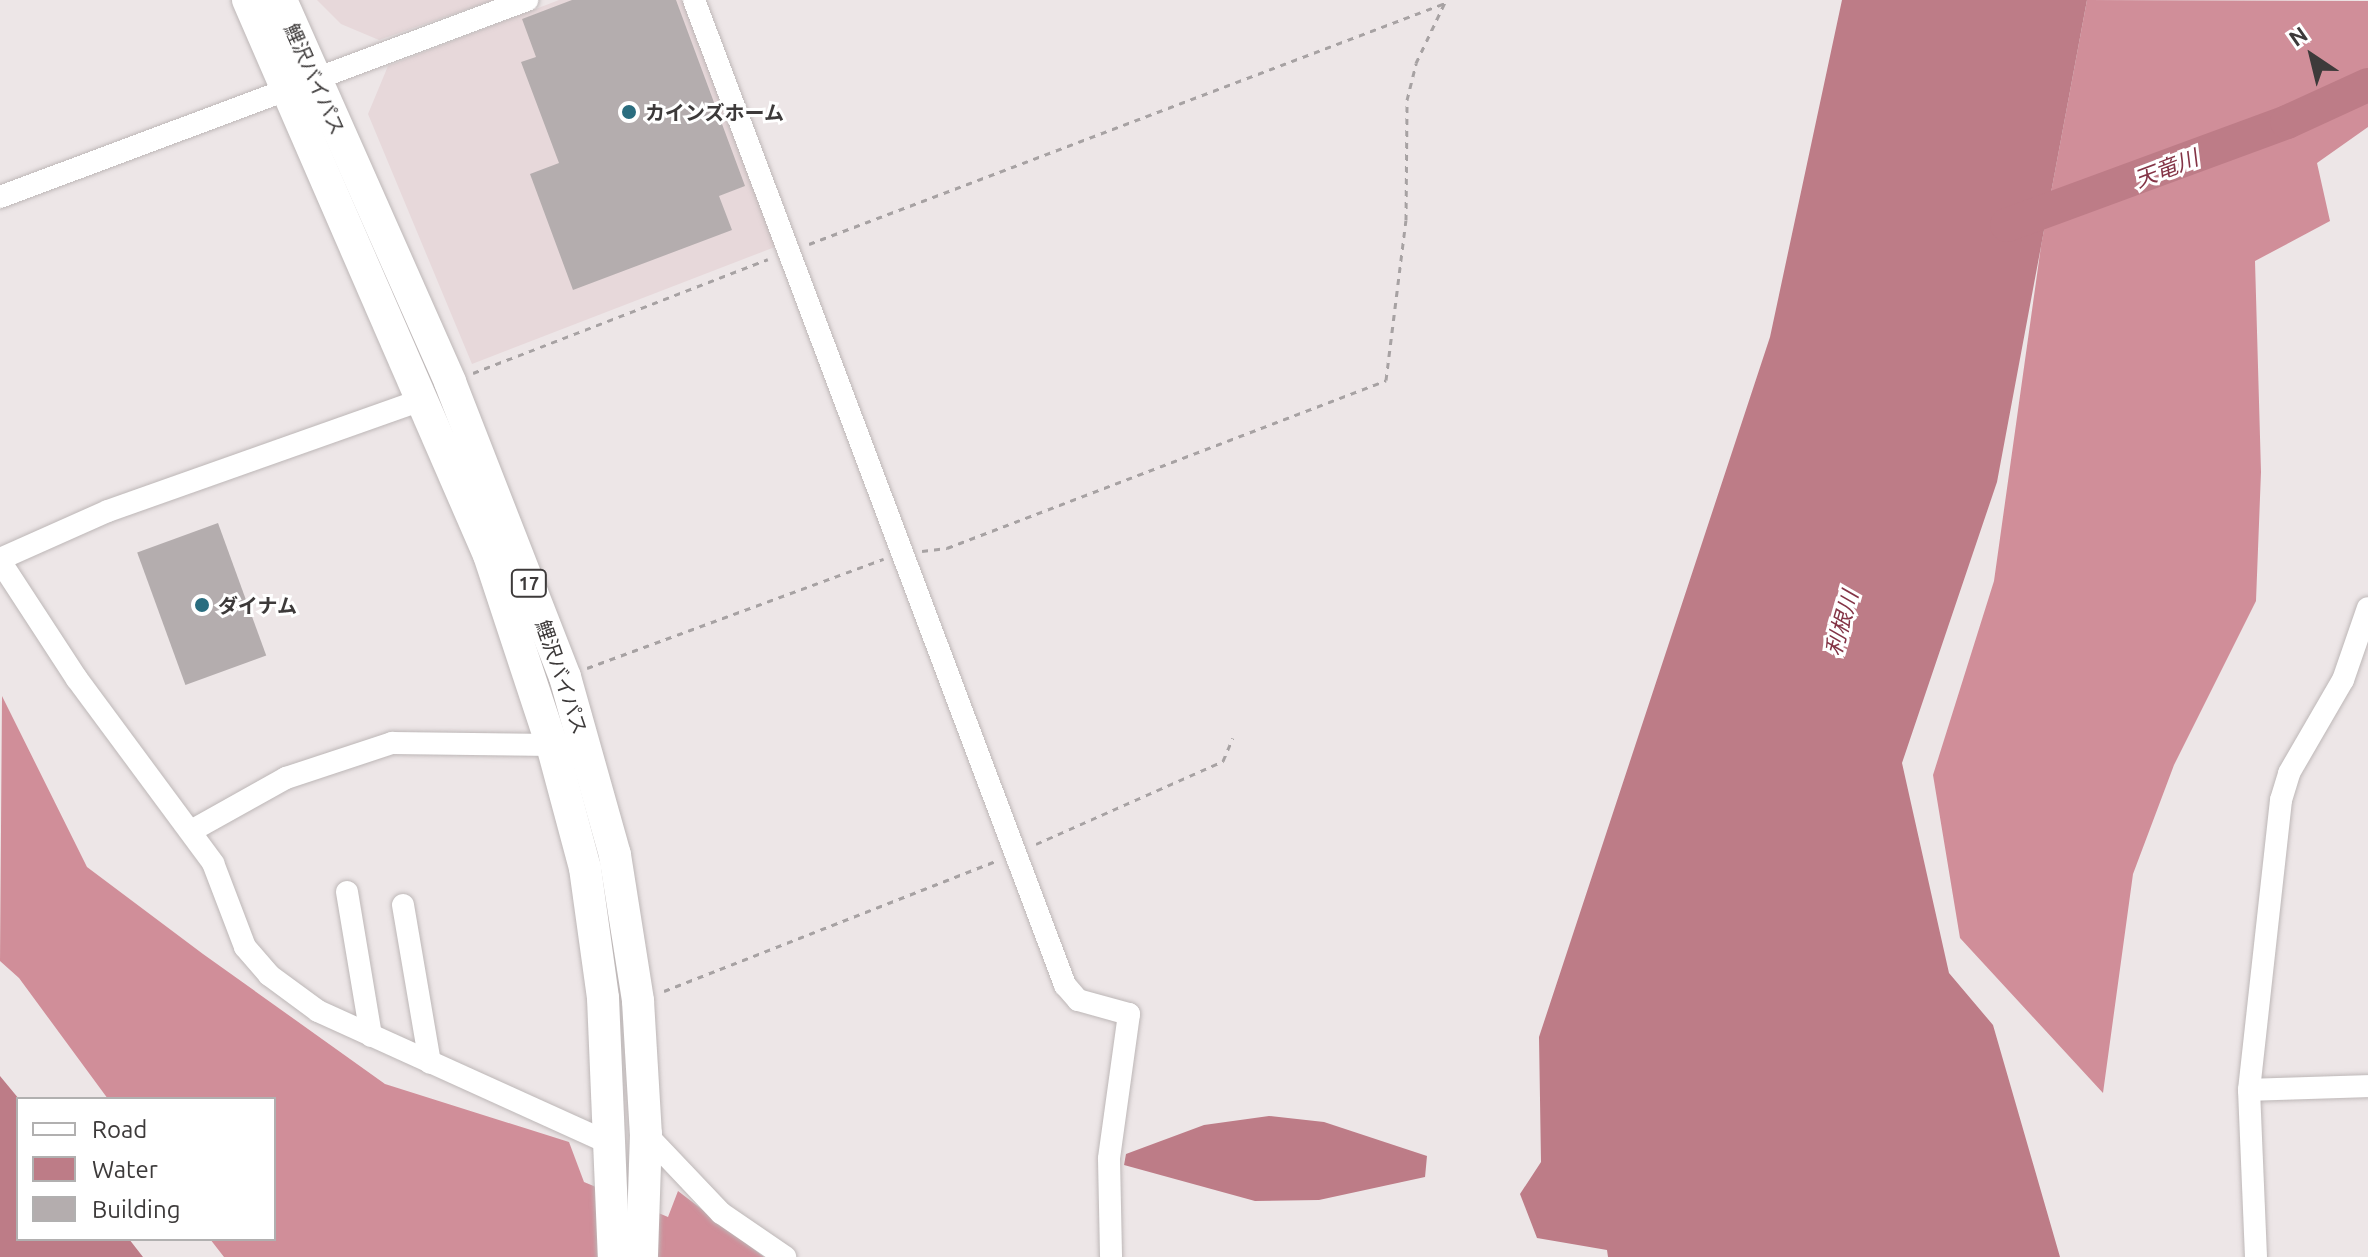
<!DOCTYPE html>
<html>
<head>
<meta charset="utf-8">
<style>
  body { margin:0 }
  #map { position:relative; width:2368px; height:1257px; overflow:hidden; background:#ede6e7; font-family:Ubuntu,"Noto Sans JP",sans-serif }
  div>[style] { position:absolute }
  .built>* { inset:0; background:#e7d8da }
  .forest>* { inset:0; background:#d08e99 }
  .water>* { inset:0; background:#bd7c87 }
  .river>* { height:34px; margin:-17px; padding:0 17px; transform-origin:17px; border-radius:17px; background:#bd7c87 }
  .building>* { inset:0; background:#b4adae; transform-origin:0 0 }
  .path>* { height:3px; margin-top:-1.5px; transform-origin:0; background:repeating-linear-gradient(90deg,#a7a2a3 0 6px,transparent 0 12px) }
  .roads { filter:drop-shadow(0 0 2px #bdb7b7) drop-shadow(0 0 2px #bdb7b7) }
  .minor>* { height:22px; margin:-11px; padding:0 11px; transform-origin:11px; border-radius:11px; background:#fff }
  .highway>* { height:32px; margin:-16px; padding:0 16px; transform-origin:16px; border-radius:16px; background:#fff }
  .dots>* { width:22px; height:22px; translate:-50% -50%; box-sizing:border-box; border:4px solid #fff; border-radius:50% }
  span { translate:-50% -50%; white-space:nowrap; text-align:center; line-height:1.15; -webkit-text-stroke:6px #fff; paint-order:stroke }
  .shield-label span { padding:2px 6px; background:#fff; border:2px solid; border-radius:6px; -webkit-text-stroke-width:0 }
  .shield-label { font-size:18px; color:#3d3a3a; font-weight:700 }
  .street-label { font-size:20px; color:#3d3a3a }
  .poi-label { font-size:20px; color:#3d3a3a; font-weight:700 }
  .left { translate:0 -50%; text-align:left }
  .water-label { font-size:22px; color:#843446; font-style:italic }
  .legend { position:absolute; left:16px; top:1097px; width:260px; height:144px; box-sizing:border-box; background:#fff; border:2px solid #b1b0b0; margin:0; padding:10px 14px; list-style:none; font-size:24px; color:#3d3a3a }
  .legend li { display:flex; align-items:center; gap:16px; height:40px }
  .legend b { width:40px; border:2px solid #b1b0b0 }
  .north { position:absolute; left:2272px; top:16px; width:80px; height:80px; -webkit-text-stroke:6px #fff; paint-order:stroke; rotate:325deg; font-size:22px; font-weight:700; line-height:32px; text-align:center; color:#3d3a3a }
  .north::after { content:''; display:block; margin:auto; width:28px; height:36px; background:#3d3a3a; clip-path:polygon(50% 0,100% 100%,50% 72%,0 100%) }
</style>
</head>
<body>
<div id="map">
  <div class="built">
    <div style="clip-path:polygon(317px 0,493px 0,379px 40px,341px 24px)"></div>
    <div style="clip-path:polygon(559px 0,687px 0,780px 245px,472px 364px,368px 114px,388px 66px)"></div>
  </div>
  <div class="forest">
    <div style="clip-path:polygon(2087px 0,2368px 1px,2368px 127px,2317px 163px,2330px 221px,2255px 261px,2261px 472px,2256px 601px,2174px 765px,2133px 874px,2103px 1093px,1960px 938px,1933px 775px,1994px 581px,2041px 246px)"></div>
    <div style="clip-path:polygon(2px 696px,87px 867px,203px 954px,385px 1084px,569px 1142px,584px 1182px,668px 1217px,678px 1191px,764px 1257px,224px 1257px,210px 1239px,274px 1239px,274px 1099px,108px 1099px,19px 978px,0 961px)"></div>
  </div>
  <div class="water">
    <div style="clip-path:polygon(1842px 0,2087px 0,1997px 482px,1902px 763px,1949px 973px,1993px 1025px,2060px 1257px,1608px 1257px,1607px 1250px,1537px 1238px,1520px 1194px,1541px 1162px,1539px 1037px,1770px 337px)"></div>
    <div style="clip-path:polygon(0 1076px,19px 1099px,18px 1239px,129px 1239px,143px 1257px,0 1257px)"></div>
    <div style="clip-path:polygon(1269px 1116px,1324px 1122px,1427px 1156px,1425px 1177px,1319px 1200px,1255px 1201px,1124px 1165px,1126px 1154px,1204px 1125px)"></div>
  </div>
  <div class="river">
    <div style="left:2007px;top:225px;width:298px;rotate:-20.2deg"></div>
    <div style="left:2287px;top:122px;width:89px;rotate:-24.6deg"></div>
  </div>
  <div class="building">
    <div style="clip-path:polygon(572px 0,676px 0,745px 186px,719px 196px,732px 230px,573px 290px,530px 174px,559px 163px,521px 62px,536px 57px,522px 19px)"></div>
    <div style="left:218px;top:523px;width:141px;height:86px;rotate:70deg"></div>
  </div>
  <div class="path">
    <div style="left:809px;top:244px;width:680px;rotate:-20.75deg"></div>
    <div style="left:473px;top:373px;width:316px;rotate:-21.1deg"></div>
    <div style="left:922px;top:551px;width:25px;rotate:-7deg"></div>
    <div style="left:947px;top:548px;width:470px;rotate:-20.9deg"></div>
    <div style="left:1386px;top:380px;width:161px;rotate:-82.9deg"></div>
    <div style="left:1406px;top:220px;width:120px;rotate:-89.5deg"></div>
    <div style="left:1407px;top:100px;width:38px;rotate:-76deg"></div>
    <div style="left:1416px;top:63px;width:70px;rotate:-64.5deg"></div>
    <div style="left:587px;top:668px;width:316px;rotate:-20.2deg"></div>
    <div style="left:1036px;top:844px;width:205px;rotate:-23.9deg"></div>
    <div style="left:1223px;top:761px;width:25px;rotate:-67deg"></div>
    <div style="left:664px;top:991px;width:357px;rotate:-21.4deg"></div>
  </div>
  <div class="roads">
    <div class="minor">
      <div style="left:694px;top:0;width:1053px;rotate:69.36deg"></div>
      <div style="left:1065px;top:985px;width:20px;rotate:49deg"></div>
      <div style="left:1078px;top:1000px;width:53px;rotate:15.4deg"></div>
      <div style="left:1129px;top:1014px;width:146px;rotate:97.9deg"></div>
      <div style="left:1109px;top:1159px;width:98px;rotate:88.8deg"></div>
      <div style="left:0;top:197px;width:563px;rotate:-20.5deg"></div>
      <div style="left:0;top:559px;width:118px;rotate:-24deg"></div>
      <div style="left:108px;top:511px;width:330px;rotate:-19.5deg"></div>
      <div style="left:0;top:561px;width:141px;rotate:56.9deg"></div>
      <div style="left:77px;top:679px;width:229px;rotate:53.5deg"></div>
      <div style="left:213px;top:863px;width:90px;rotate:69.1deg"></div>
      <div style="left:245px;top:947px;width:37px;rotate:49deg"></div>
      <div style="left:269px;top:975px;width:61px;rotate:36.3deg"></div>
      <div style="left:318px;top:1011px;width:324px;rotate:24.4deg"></div>
      <div style="left:191px;top:831px;width:109px;rotate:-29.2deg"></div>
      <div style="left:286px;top:778px;width:112px;rotate:-18.3deg"></div>
      <div style="left:392px;top:743px;width:160px;rotate:0.7deg"></div>
      <div style="left:347px;top:892px;width:146px;rotate:80.5deg"></div>
      <div style="left:403px;top:905px;width:160px;rotate:80.3deg"></div>
      <div style="left:2249px;top:1090px;width:119px;rotate:-1.9deg"></div>
      <div style="left:646px;top:1134px;width:109px;rotate:46.5deg"></div>
      <div style="left:721px;top:1213px;width:78px;rotate:34.5deg"></div>
      <div style="left:2256px;top:1257px;width:167px;rotate:-92.4deg"></div>
      <div style="left:2249px;top:1090px;width:292px;rotate:-83.7deg"></div>
      <div style="left:2281px;top:800px;width:28px;rotate:-73deg"></div>
      <div style="left:2289px;top:773px;width:108px;rotate:-59.9deg"></div>
      <div style="left:2343px;top:680px;width:76px;rotate:-70.9deg"></div>
    </div>
    <div class="highway">
      <div style="left:248px;top:0;width:605px;rotate:66.53deg"></div>
      <div style="left:489px;top:555px;width:200px;rotate:71.7deg"></div>
      <div style="left:552px;top:745px;width:127px;rotate:75deg"></div>
      <div style="left:585px;top:868px;width:131px;rotate:82.1deg"></div>
      <div style="left:603px;top:998px;width:259px;rotate:87.6deg"></div>
      <div style="left:281px;top:0;width:418px;rotate:66.1deg"></div>
      <div style="left:450px;top:382px;width:317px;rotate:68.7deg"></div>
      <div style="left:565px;top:677px;width:185px;rotate:74.3deg"></div>
      <div style="left:615px;top:855px;width:148px;rotate:81deg"></div>
      <div style="left:638px;top:1001px;width:133px;rotate:86.6deg"></div>
      <div style="left:646px;top:1134px;width:123px;rotate:91.9deg"></div>
    </div>
  </div>
  <div class="dots">
    <div style="left:629px;top:112px;background:#2a6d7f"></div>
    <div style="left:202px;top:605px;background:#2a6d7f"></div>
  </div>
  <div class="shield-label">
    <span style="left:529px;top:583px">17</span>
  </div>
  <div class="street-label">
    <span style="left:315px;top:79px;rotate:66deg">鯉沢バイパス</span>
    <span style="left:562px;top:677px;rotate:71deg">鯉沢バイパス</span>
  </div>
  <div class="poi-label">
    <span class="left" style="left:645px;top:112px">カインズホーム</span>
    <span class="left" style="left:218px;top:605px">ダイナム</span>
  </div>
  <div class="water-label">
    <span style="left:2166px;top:168px;rotate:-21deg">天竜川</span>
    <span style="left:1841px;top:623px;rotate:-74deg">利根川</span>
  </div>
  <ul class="legend">
  <li><b style="height:10px;background:#fff"></b>Road</li>
  <li><b style="height:22px;background:#bd7c87"></b>Water</li>
  <li><b style="height:22px;background:#b4adae"></b>Building</li>
  </ul>
  <div class="north">N</div>
</div>
</body>
</html>
